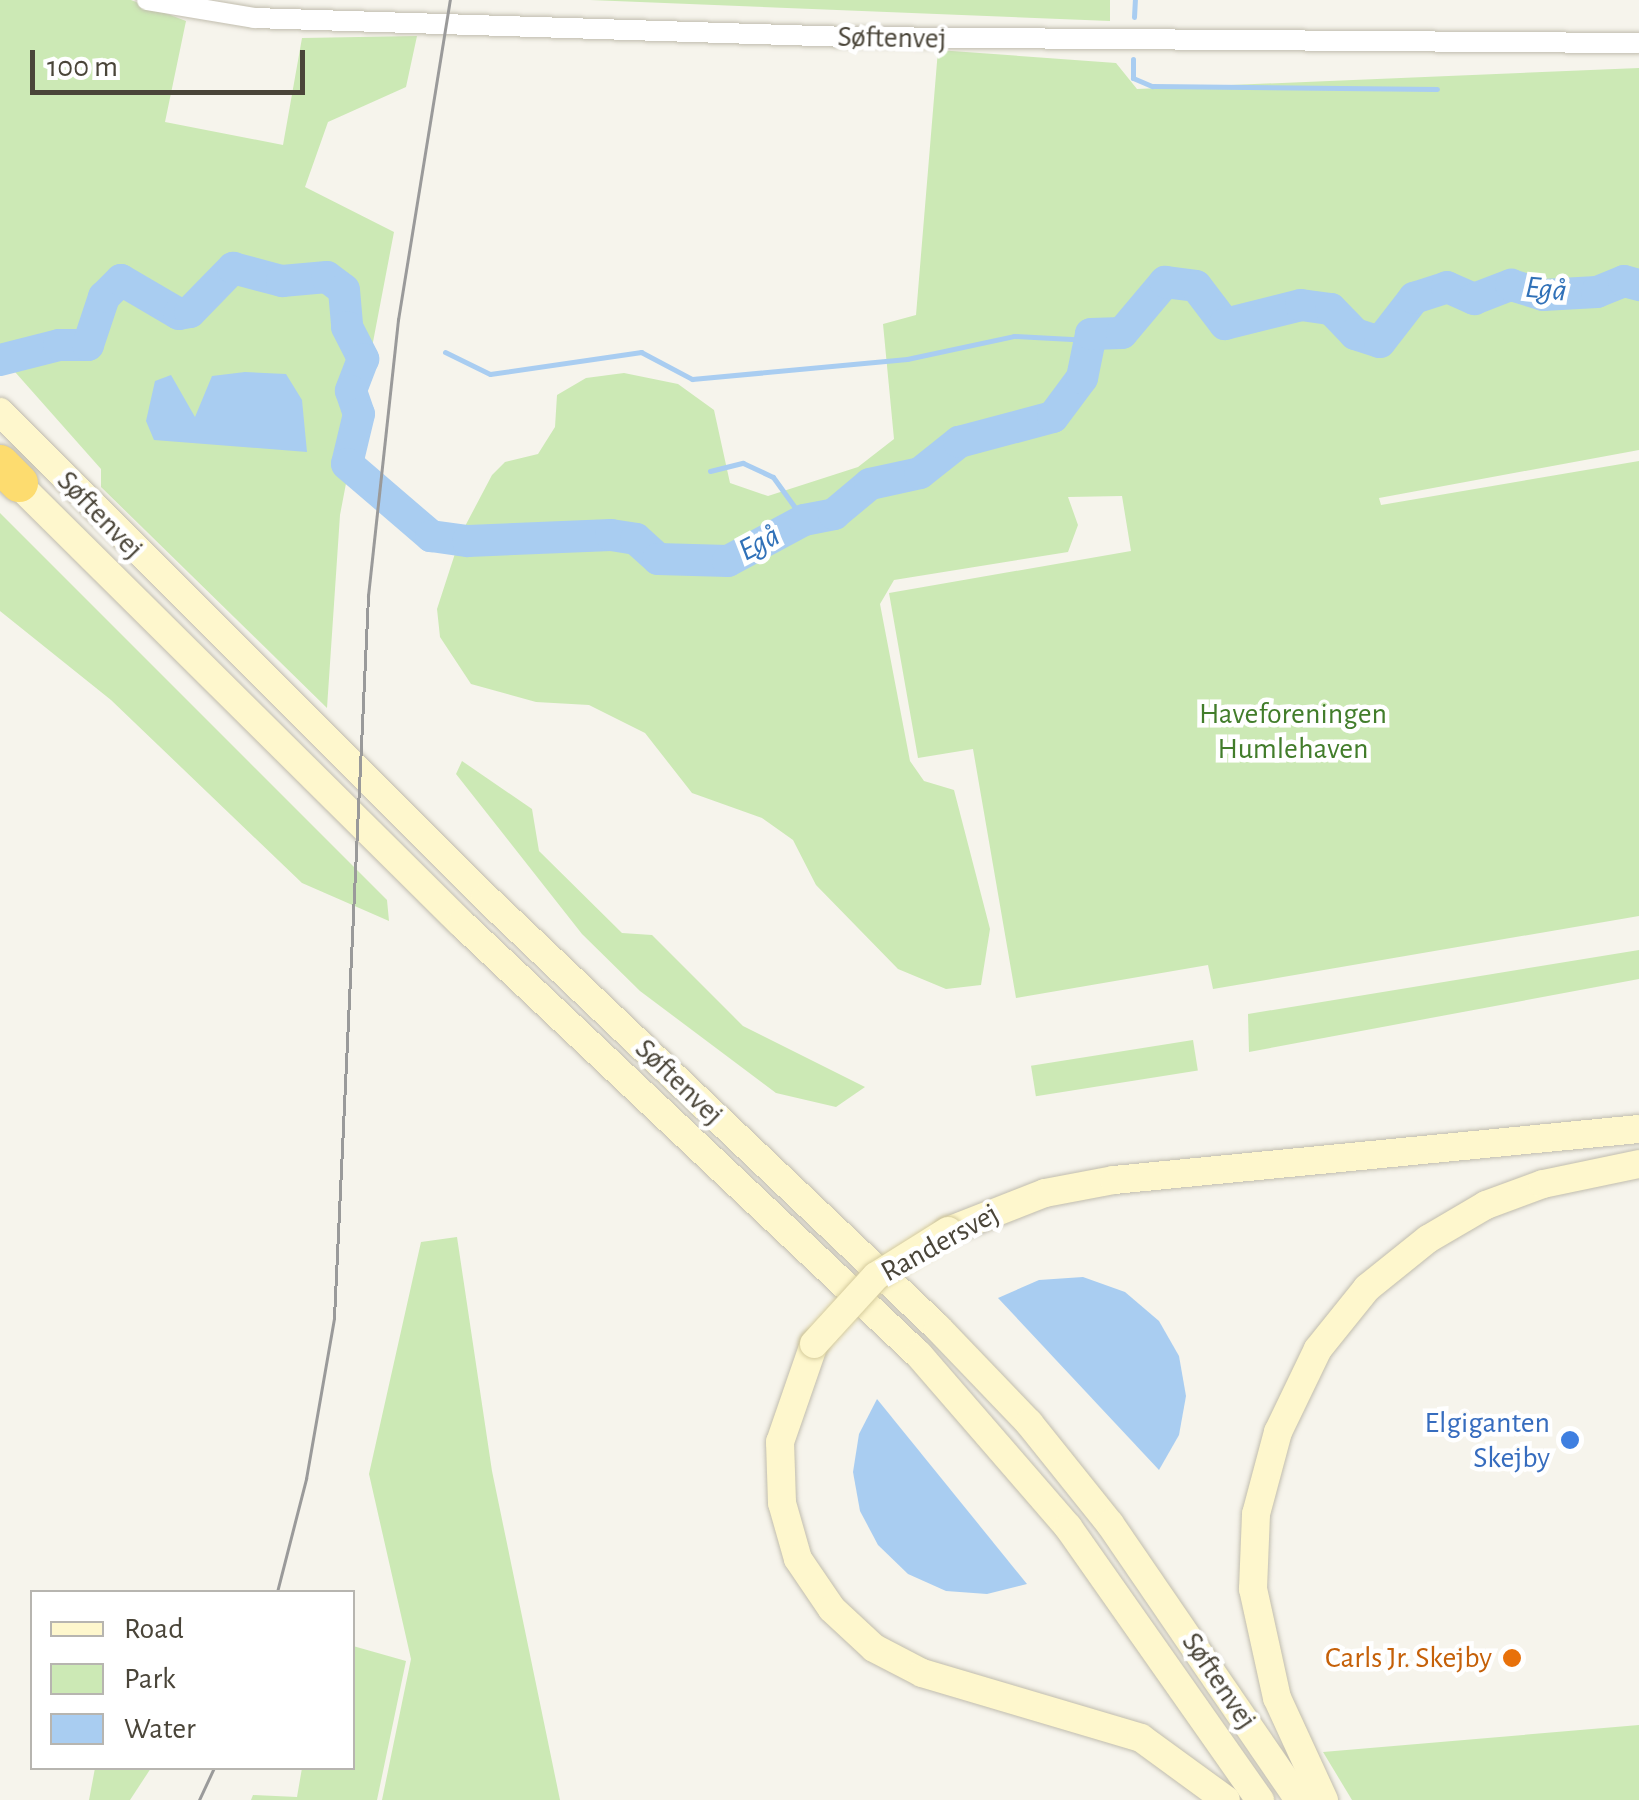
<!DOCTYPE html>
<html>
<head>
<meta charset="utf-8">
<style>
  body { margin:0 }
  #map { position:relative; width:1639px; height:1800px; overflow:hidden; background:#f6f4ec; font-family:"Alegreya Sans",sans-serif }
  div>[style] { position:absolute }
  .green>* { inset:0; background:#cce9b5; transform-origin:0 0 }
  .water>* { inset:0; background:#a9cdf1 }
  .stream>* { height:5px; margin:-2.5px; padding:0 2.5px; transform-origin:2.5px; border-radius:2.5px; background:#a9cdf1 }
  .river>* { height:32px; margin:-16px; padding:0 16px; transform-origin:16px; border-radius:16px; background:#a9cdf1 }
  .roads { filter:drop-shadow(0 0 2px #c1bdae) drop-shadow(0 0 2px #c1bdae) }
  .minor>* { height:20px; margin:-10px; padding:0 10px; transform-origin:10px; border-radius:10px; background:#fff }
  .secondary>* { height:28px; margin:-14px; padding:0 14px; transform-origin:14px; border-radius:14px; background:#fef7cd }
  .motorway>* { height:38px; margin:-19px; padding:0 19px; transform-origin:19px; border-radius:19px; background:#fddc6f }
  .tram>* { height:2.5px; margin:-1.25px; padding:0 1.25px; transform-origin:1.25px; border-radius:1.25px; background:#9a9a9a }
  .bridges { filter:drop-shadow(0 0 2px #d5cb9b) drop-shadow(0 0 2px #d5cb9b) }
  .secondary-bridge>* { height:28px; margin:-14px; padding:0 14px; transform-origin:14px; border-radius:14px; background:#fef7cd }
  .dots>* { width:28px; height:28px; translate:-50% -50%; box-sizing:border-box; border:5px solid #fff; border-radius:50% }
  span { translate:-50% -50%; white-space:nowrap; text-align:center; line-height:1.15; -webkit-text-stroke:9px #fff; paint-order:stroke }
  .street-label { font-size:30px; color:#4a4539 }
  .park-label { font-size:30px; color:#427d2b }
  .shop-label { font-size:30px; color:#366cbe }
  .right { translate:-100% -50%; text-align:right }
  .food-label { font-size:30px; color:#c56008 }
  .water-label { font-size:32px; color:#3071b8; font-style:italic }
  .legend { position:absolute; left:30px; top:1590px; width:325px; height:180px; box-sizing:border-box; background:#fff; border:2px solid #b7b5b0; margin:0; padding:12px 18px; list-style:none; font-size:30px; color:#4a4539 }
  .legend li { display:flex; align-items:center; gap:20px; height:50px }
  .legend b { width:50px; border:2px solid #b7b5b0 }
  .scale { position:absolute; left:30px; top:50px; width:275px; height:45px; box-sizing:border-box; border:5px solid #4a4539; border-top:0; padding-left:12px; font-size:30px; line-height:35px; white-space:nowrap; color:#4a4539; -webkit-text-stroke:8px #fff; paint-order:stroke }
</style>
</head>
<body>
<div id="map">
  <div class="green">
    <div style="clip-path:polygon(0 0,131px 0,186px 21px,165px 122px,283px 145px,302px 38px,417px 36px,406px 87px,328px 122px,305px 187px,394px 232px,340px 515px,327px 708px,101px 487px,101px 469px,0 355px)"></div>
    <div style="clip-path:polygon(590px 0,1110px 0,1110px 21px)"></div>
    <div style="clip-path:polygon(938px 50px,1116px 63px,1137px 89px,1639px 68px,1639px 450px,1379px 498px,1381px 505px,1639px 461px,1639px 916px,1213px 989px,1208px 965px,1016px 998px,973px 749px,918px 758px,889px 593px,1131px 551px,1122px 496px,1068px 497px,1078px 525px,1068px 552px,894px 580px,880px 604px,910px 761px,924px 781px,954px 790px,990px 929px,981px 985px,946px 989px,898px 969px,816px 885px,793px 840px,762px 818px,692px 793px,645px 733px,589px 705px,536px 702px,471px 684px,440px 637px,437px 609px,462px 532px,492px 475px,505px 462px,538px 454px,555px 427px,557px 395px,586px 378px,624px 373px,678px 384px,714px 410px,730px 483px,768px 496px,858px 467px,894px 439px,883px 324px,916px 315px)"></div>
    <div style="clip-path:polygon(0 513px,387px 900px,389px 921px,302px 883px,111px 700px,0 611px)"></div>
    <div style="clip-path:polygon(462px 761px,532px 809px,539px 851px,622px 933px,652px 935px,743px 1026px,865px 1087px,836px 1107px,776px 1093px,640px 991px,582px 934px,456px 774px)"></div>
    <div style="clip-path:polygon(1639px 950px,1639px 979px,1249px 1052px,1248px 1014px)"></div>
    <div style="left:1193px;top:1040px;width:31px;height:164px;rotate:81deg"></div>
    <div style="clip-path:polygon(457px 1237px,492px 1471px,560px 1800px,382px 1800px,411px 1659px,369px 1474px,421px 1242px)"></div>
    <div style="clip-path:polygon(353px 1646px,406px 1661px,377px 1800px,251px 1800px,253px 1795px,297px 1797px,302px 1768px,352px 1768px)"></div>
    <div style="clip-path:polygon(1639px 1725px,1639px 1800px,1352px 1800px,1323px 1752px)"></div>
    <div style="clip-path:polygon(95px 1768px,151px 1768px,130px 1800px,89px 1800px)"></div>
  </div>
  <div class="water">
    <div style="clip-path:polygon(245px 372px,286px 374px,302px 400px,307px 452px,154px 440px,146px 421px,155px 381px,171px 375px,195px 417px,212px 376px)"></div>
    <div style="clip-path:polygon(1083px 1277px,1125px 1292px,1159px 1321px,1179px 1356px,1186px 1396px,1179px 1435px,1159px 1470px,998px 1298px,1039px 1280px)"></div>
    <div style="clip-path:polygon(877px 1399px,1027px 1584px,987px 1594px,946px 1591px,908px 1574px,878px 1545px,860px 1511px,853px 1472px,859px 1434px)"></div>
  </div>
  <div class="stream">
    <div style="left:1134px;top:17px;width:17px;rotate:-87deg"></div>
    <div style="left:1133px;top:59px;width:19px;rotate:90deg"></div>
    <div style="left:1133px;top:78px;width:21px;rotate:23deg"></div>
    <div style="left:1152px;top:86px;width:285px;rotate:0.6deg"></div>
    <div style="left:445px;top:352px;width:50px;rotate:26.1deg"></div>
    <div style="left:490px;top:374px;width:153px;rotate:-8.3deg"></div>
    <div style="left:641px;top:352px;width:58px;rotate:27.9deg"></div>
    <div style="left:692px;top:379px;width:216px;rotate:-5.3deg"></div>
    <div style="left:907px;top:359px;width:109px;rotate:-12.1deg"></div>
    <div style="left:1014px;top:336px;width:76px;rotate:3deg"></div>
    <div style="left:710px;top:471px;width:34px;rotate:-14deg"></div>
    <div style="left:743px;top:463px;width:33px;rotate:25deg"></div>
    <div style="left:773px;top:477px;width:53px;rotate:54.2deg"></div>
  </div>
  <div class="river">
    <div style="left:0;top:360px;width:61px;rotate:-14.3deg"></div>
    <div style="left:59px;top:345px;width:29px"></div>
    <div style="left:88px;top:345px;width:51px;rotate:-71.6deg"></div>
    <div style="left:104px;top:297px;width:24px;rotate:-45deg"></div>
    <div style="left:121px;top:280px;width:67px;rotate:30.4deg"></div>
    <div style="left:179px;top:314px;width:11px;rotate:-10deg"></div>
    <div style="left:190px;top:312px;width:62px;rotate:-45.7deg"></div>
    <div style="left:233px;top:268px;width:51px;rotate:14.9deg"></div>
    <div style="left:282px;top:281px;width:45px;rotate:-5.1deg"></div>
    <div style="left:327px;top:277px;width:21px;rotate:37deg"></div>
    <div style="left:344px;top:290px;width:37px;rotate:85deg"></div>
    <div style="left:347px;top:327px;width:36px;rotate:63deg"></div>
    <div style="left:363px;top:359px;width:34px;rotate:111deg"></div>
    <div style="left:351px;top:391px;width:24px;rotate:71deg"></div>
    <div style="left:359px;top:414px;width:51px;rotate:103.5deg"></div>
    <div style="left:347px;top:464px;width:111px;rotate:40.6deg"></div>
    <div style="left:431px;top:536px;width:37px;rotate:8deg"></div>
    <div style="left:468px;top:541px;width:143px;rotate:-2.4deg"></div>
    <div style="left:611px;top:535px;width:25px;rotate:9deg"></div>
    <div style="left:636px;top:539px;width:30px;rotate:42deg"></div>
    <div style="left:658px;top:559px;width:70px;rotate:1.6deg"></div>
    <div style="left:728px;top:561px;width:86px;rotate:-28.3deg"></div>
    <div style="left:804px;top:520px;width:31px;rotate:-11deg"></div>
    <div style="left:834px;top:514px;width:47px;rotate:-39.8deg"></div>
    <div style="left:870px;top:484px;width:51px;rotate:-12.4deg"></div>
    <div style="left:920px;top:473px;width:50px;rotate:-38.5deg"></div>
    <div style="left:959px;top:442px;width:97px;rotate:-14.9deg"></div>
    <div style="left:1053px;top:417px;width:49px;rotate:-53.4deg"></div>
    <div style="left:1082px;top:378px;width:45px;rotate:-78.4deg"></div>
    <div style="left:1091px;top:334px;width:31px;rotate:-2deg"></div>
    <div style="left:1122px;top:333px;width:67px;rotate:-49.9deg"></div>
    <div style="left:1165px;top:282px;width:31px;rotate:7deg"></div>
    <div style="left:1196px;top:286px;width:48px;rotate:52.7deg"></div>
    <div style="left:1225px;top:324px;width:78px;rotate:-14deg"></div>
    <div style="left:1301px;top:305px;width:30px;rotate:8deg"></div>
    <div style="left:1331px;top:309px;width:35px;rotate:46deg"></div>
    <div style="left:1355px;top:334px;width:26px;rotate:18deg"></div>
    <div style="left:1380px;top:342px;width:56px;rotate:-52.3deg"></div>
    <div style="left:1414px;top:298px;width:35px;rotate:-18deg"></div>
    <div style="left:1447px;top:287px;width:30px;rotate:24deg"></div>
    <div style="left:1474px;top:299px;width:40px;rotate:-21deg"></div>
    <div style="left:1511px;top:285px;width:34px;rotate:17deg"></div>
    <div style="left:1543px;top:295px;width:54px;rotate:-3.2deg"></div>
    <div style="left:1597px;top:292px;width:29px;rotate:-22deg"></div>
    <div style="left:1624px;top:281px;width:16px;rotate:15deg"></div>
  </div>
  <div class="roads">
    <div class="minor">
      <div style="left:147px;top:0;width:109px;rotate:9.5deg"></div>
      <div style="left:254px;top:18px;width:595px;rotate:1.83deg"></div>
      <div style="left:849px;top:37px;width:790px;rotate:0.44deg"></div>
    </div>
    <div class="secondary">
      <div style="left:0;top:412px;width:686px;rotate:45deg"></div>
      <div style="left:485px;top:897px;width:625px;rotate:43.57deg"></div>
      <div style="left:938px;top:1328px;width:132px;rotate:46.2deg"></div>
      <div style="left:1029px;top:1423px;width:129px;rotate:51.3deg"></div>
      <div style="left:1110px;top:1524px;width:335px;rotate:55.6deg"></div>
      <div style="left:5px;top:471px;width:642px;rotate:44.75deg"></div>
      <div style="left:461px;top:923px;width:630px;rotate:43.33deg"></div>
      <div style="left:919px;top:1355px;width:228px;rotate:49.1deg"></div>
      <div style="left:1068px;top:1527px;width:334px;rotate:54.9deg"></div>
      <div style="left:948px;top:1231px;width:104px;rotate:-21.4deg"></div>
      <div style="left:1045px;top:1193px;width:70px;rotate:-10.7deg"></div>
      <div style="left:1114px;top:1180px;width:527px;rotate:-5.55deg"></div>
      <div style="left:814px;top:1344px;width:104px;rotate:109.1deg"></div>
      <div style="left:780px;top:1442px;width:61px;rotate:88.1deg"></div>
      <div style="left:782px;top:1503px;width:58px;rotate:74.1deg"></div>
      <div style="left:798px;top:1559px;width:60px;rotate:55.8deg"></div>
      <div style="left:832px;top:1609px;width:57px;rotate:42.9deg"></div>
      <div style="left:874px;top:1648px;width:54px;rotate:27.5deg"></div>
      <div style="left:922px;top:1673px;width:228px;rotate:16.5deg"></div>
      <div style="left:1141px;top:1738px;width:105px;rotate:36.1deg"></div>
      <div style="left:1324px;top:1800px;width:112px;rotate:-114.7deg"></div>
      <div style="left:1277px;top:1698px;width:112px;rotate:-102.4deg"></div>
      <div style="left:1253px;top:1589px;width:75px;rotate:-87.7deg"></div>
      <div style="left:1256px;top:1514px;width:85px;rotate:-75deg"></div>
      <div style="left:1278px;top:1432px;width:92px;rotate:-64.3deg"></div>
      <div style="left:1318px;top:1349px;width:78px;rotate:-51.2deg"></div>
      <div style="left:1367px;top:1288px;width:78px;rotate:-38.8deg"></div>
      <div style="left:1428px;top:1239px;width:67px;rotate:-30.4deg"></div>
      <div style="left:1486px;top:1205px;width:61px;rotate:-20.2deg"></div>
      <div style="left:1543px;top:1184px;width:98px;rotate:-11.8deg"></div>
    </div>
    <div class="motorway">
      <div style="left:0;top:464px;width:27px;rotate:45deg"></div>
    </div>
  </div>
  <div class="tram">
    <div style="left:277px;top:1592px;width:117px;rotate:-75.6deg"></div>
    <div style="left:306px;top:1479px;width:163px;rotate:-80.1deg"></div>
    <div style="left:334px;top:1318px;width:723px;rotate:-87.3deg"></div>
    <div style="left:368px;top:596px;width:278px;rotate:-83.8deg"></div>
    <div style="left:398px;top:320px;width:324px;rotate:-80.8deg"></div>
    <div style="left:199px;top:1800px;width:35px;rotate:-65deg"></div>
  </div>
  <div class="bridges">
    <div class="secondary-bridge">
      <div style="left:814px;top:1344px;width:92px;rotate:-47.6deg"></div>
      <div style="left:876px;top:1276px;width:85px;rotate:-32deg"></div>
    </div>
  </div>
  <div class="dots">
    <div style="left:1570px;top:1440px;background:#3f7fe0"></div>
    <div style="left:1512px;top:1658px;background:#e8710a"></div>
  </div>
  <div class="street-label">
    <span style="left:892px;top:38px;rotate:1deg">Søftenvej</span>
    <span style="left:100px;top:515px;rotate:46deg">Søftenvej</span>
    <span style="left:679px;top:1082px;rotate:44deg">Søftenvej</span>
    <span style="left:940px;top:1243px;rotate:-29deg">Randersvej</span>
    <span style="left:1219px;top:1681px;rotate:56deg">Søftenvej</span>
  </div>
  <div class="park-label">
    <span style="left:1293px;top:731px">Haveforeningen<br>Humlehaven</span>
  </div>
  <div class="shop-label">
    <span class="right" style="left:1550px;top:1440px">Elgiganten<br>Skejby</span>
  </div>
  <div class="food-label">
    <span class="right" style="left:1492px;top:1658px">Carls Jr. Skejby</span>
  </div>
  <div class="water-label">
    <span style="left:1546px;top:289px;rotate:6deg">Egå</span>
    <span style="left:759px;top:543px;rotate:-28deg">Egå</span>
  </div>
  <ul class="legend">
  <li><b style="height:12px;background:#fef7cd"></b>Road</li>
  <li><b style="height:28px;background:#cce9b5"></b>Park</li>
  <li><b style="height:28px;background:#a9cdf1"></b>Water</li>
  </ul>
  <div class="scale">100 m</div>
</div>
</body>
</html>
